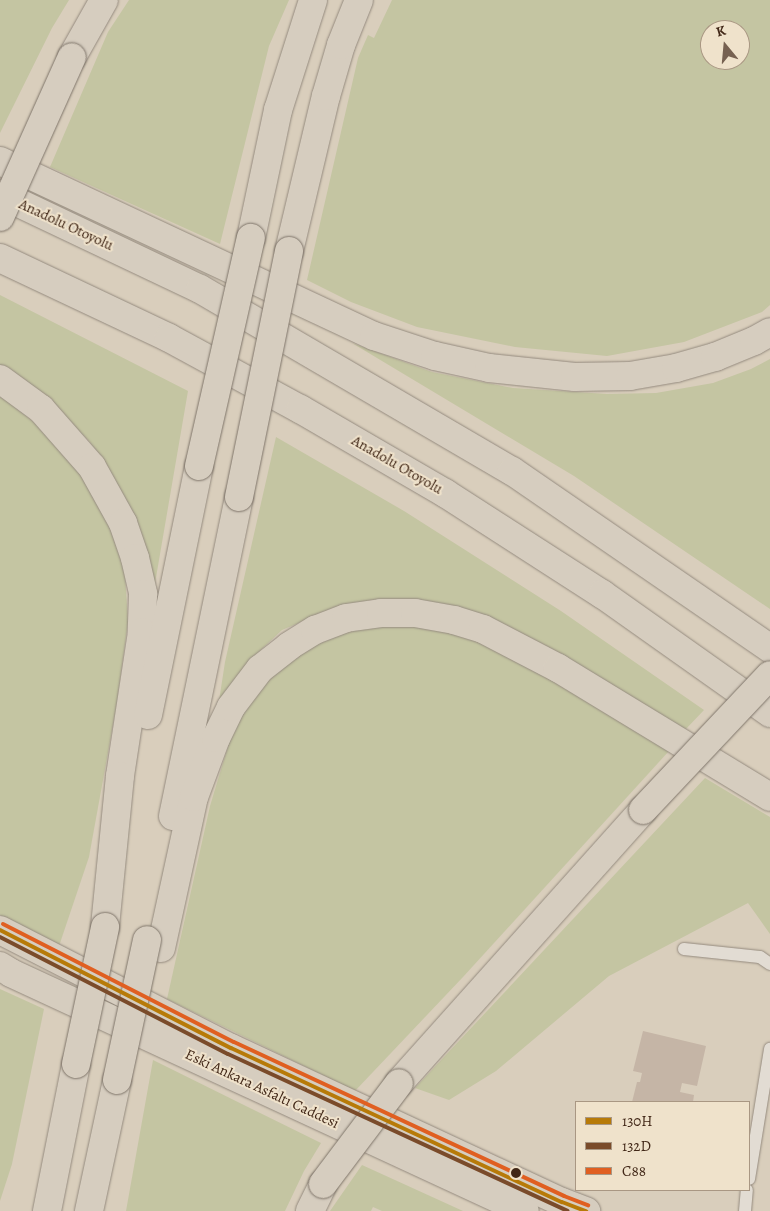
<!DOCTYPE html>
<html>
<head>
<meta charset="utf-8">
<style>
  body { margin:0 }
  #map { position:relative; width:770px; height:1211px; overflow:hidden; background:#d9cebc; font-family:Alegreya,serif }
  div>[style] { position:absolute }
  .green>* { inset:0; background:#c4c5a2 }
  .building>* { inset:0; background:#c5b5a6 }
  .roads { filter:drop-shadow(0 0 1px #948a7e) drop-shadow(0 0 1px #948a7e) }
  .lane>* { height:12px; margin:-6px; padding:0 6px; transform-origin:6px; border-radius:6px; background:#e2dcd3 }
  .primary>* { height:28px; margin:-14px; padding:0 14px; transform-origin:14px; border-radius:14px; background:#d6cdbf }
  .highway>* { height:28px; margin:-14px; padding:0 14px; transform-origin:14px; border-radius:14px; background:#d6cdbf }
  .bridges { filter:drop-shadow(0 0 1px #7e7469) drop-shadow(0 0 1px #7e7469) }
  .highway-bridge>* { height:28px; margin:-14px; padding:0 14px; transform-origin:14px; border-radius:14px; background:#d6cdbf }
  .bus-1>* { height:4px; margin:-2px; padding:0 2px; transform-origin:2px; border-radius:2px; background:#b77a08 }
  .bus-2>* { height:4px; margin:-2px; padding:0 2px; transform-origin:2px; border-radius:2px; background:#7a4b2a }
  .bus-3>* { height:4px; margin:-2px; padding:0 2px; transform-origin:2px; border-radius:2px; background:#e05f21 }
  .dots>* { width:14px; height:14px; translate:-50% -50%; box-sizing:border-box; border:2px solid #efe2cb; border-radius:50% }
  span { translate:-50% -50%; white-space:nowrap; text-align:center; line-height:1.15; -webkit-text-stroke:4px #efe2cb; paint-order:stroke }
  .street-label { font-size:15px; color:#412717 }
  .legend { position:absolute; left:575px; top:1101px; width:175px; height:90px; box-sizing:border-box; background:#efe2cb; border:1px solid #a99783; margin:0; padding:6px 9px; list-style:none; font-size:15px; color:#412717 }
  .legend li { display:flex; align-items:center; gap:10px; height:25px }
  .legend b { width:25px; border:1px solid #a99783 }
  .north { position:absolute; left:700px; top:20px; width:50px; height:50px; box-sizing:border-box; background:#efe2cb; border:1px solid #a99783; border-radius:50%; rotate:343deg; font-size:14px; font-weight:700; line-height:20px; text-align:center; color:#412717 }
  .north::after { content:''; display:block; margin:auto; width:18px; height:22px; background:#766151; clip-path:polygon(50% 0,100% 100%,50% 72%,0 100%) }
</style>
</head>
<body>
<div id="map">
  <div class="green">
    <div style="clip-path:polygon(0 0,69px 0,52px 28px,0 133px)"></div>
    <div style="clip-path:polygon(129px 0,289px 0,269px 46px,220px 244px,50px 167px,108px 32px)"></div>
    <div style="clip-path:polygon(evenodd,392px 0,770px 0,770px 305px,762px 312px,684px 342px,607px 356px,515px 347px,417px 327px,351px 302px,307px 280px,358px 58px,368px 35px,374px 38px,392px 0,710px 30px,740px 30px,740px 60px,710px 60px,710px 30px)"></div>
    <div style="clip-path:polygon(0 295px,188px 391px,153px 595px,113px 476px,89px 441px,32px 386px,0 365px)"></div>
    <div style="clip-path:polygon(352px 343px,432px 372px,513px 388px,607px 394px,656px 393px,713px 383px,751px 369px,770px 359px,770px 609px,574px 476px)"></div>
    <div style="clip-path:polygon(0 395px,39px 426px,65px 451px,97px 499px,113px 536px,125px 574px,128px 622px,117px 703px,89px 857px,58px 949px,0 915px)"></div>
    <div style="clip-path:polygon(276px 437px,404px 511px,561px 611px,704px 710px,685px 730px,540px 643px,504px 625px,332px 609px,282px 630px,249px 661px,219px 701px,225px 662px)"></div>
    <div style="clip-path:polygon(359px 625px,433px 627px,477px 639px,539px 672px,669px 751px,463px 977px,355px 1091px,167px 999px,210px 806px,235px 723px,265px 682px,308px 649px)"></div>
    <div style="clip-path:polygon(705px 778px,770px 817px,770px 934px,748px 903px,609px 976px,496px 1071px,449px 1100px,415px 1088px)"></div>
    <div style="clip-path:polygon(0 989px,44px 1009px,12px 1164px,0 1201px)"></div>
    <div style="clip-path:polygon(153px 1060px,321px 1143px,304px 1171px,285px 1211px,126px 1211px)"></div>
    <div style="clip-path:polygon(362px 1165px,463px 1211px,382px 1211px,373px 1207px,371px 1211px,330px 1211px)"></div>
  </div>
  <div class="building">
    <div style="clip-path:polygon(643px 1031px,706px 1046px,697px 1086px,682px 1083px,680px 1092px,694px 1095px,693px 1102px,632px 1102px,637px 1082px,640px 1082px,642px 1073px,633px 1071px)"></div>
  </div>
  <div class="roads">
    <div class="lane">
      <div style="left:684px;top:949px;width:76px;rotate:6deg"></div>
      <div style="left:760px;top:957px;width:12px;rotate:35deg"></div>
      <div style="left:749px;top:1179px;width:132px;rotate:-80.8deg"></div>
      <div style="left:745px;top:1211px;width:21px;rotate:-85deg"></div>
    </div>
    <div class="primary">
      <div style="left:0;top:930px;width:259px;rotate:27.1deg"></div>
      <div style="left:231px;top:1048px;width:365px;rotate:25deg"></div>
      <div style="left:562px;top:1202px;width:26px;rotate:21deg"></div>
      <div style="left:0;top:966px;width:13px;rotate:32deg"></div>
      <div style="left:11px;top:973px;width:566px;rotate:24.85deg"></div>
    </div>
    <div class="highway">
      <div style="left:72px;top:57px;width:65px;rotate:-60.7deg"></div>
      <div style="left:0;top:161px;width:413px;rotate:25.1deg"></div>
      <div style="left:374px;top:336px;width:64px;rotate:18.2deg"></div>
      <div style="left:435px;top:356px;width:55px;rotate:12.5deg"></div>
      <div style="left:489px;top:368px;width:86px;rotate:6deg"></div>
      <div style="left:575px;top:377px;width:55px;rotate:-1deg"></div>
      <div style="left:630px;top:376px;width:47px;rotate:-9.9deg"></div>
      <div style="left:676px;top:368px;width:41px;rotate:-15.8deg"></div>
      <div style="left:715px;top:357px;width:42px;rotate:-22.3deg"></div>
      <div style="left:754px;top:341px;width:18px;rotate:-29deg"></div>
      <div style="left:0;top:194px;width:221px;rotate:25.4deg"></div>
      <div style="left:200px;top:289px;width:361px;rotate:30.3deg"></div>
      <div style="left:512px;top:471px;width:313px;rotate:34.5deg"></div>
      <div style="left:251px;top:238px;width:131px;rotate:-78.1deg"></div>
      <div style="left:278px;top:110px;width:115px;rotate:-72.3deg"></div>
      <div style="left:289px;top:251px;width:159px;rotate:-76.6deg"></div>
      <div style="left:326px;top:96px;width:53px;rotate:-73.6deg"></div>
      <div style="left:341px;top:45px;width:48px;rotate:-68.2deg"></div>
      <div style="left:0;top:258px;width:187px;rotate:25.3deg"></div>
      <div style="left:169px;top:338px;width:149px;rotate:28.5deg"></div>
      <div style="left:300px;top:409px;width:168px;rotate:30.1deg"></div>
      <div style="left:445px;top:493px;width:187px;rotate:32.8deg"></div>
      <div style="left:602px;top:594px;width:206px;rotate:35.3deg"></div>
      <div style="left:0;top:379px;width:51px;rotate:36.2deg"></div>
      <div style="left:41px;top:409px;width:77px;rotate:48.7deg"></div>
      <div style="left:92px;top:467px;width:64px;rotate:61deg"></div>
      <div style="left:123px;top:523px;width:37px;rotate:71deg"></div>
      <div style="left:135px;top:558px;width:37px;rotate:77deg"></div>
      <div style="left:143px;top:594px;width:38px;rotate:92deg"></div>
      <div style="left:142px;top:632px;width:146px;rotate:98.7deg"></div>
      <div style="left:120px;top:776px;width:152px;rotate:95.7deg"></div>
      <div style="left:148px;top:715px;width:254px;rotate:-78.4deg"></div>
      <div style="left:173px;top:816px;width:326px;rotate:-78.3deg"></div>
      <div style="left:161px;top:948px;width:155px;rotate:-77.7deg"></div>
      <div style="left:194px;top:797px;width:63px;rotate:-69.6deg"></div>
      <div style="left:216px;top:738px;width:34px;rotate:-64deg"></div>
      <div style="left:231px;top:707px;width:48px;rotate:-52.7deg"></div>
      <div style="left:260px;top:669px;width:37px;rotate:-38deg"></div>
      <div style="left:289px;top:646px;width:31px;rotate:-32deg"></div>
      <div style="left:315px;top:630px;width:33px;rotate:-21deg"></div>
      <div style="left:346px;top:618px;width:35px;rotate:-8deg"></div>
      <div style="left:381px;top:613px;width:34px"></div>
      <div style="left:415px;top:613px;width:40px;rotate:10deg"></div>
      <div style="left:454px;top:620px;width:30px;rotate:17deg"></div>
      <div style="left:483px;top:629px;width:85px;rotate:27.5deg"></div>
      <div style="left:558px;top:668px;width:248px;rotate:31.3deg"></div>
      <div style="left:399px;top:1083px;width:366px;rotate:-48.2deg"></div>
      <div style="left:47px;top:1211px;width:150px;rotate:-78.8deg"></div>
      <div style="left:89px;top:1211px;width:134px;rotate:-77.9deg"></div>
      <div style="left:310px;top:1211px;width:30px;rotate:-64deg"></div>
    </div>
  </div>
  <div class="bridges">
    <div class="highway-bridge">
      <div style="left:0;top:217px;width:175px;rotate:-65.8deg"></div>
      <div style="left:199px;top:466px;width:234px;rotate:-77.2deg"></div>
      <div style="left:239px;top:497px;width:251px;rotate:-78.5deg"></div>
      <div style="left:643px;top:810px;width:185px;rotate:-46.7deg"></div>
      <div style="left:76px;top:1064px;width:140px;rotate:-78deg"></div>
      <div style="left:117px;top:1080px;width:143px;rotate:-77.9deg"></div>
      <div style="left:323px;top:1184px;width:126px;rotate:-53deg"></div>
    </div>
  </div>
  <div class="bus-1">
    <div style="left:0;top:930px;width:259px;rotate:27.1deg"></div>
    <div style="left:231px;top:1048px;width:365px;rotate:25deg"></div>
    <div style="left:562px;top:1202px;width:26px;rotate:21deg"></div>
  </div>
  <div class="bus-2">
    <div style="left:0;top:937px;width:256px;rotate:27.2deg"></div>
    <div style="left:228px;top:1054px;width:374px;rotate:24.8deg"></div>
  </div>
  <div class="bus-3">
    <div style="left:3px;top:924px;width:259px;rotate:27.1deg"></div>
    <div style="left:234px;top:1042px;width:364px;rotate:25deg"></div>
    <div style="left:564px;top:1196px;width:26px;rotate:21deg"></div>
  </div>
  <div class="dots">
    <div style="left:516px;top:1173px;background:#412717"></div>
  </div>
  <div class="street-label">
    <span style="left:66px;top:225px;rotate:25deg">Anadolu Otoyolu</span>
    <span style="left:397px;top:465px;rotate:30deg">Anadolu Otoyolu</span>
    <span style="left:262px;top:1089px;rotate:25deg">Eski Ankara Asfaltı Caddesi</span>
  </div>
  <ul class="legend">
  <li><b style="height:6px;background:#b77a08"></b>130H</li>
  <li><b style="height:6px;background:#7a4b2a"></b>132D</li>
  <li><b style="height:6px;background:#e05f21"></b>C88</li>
  </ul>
  <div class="north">K</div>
</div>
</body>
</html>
